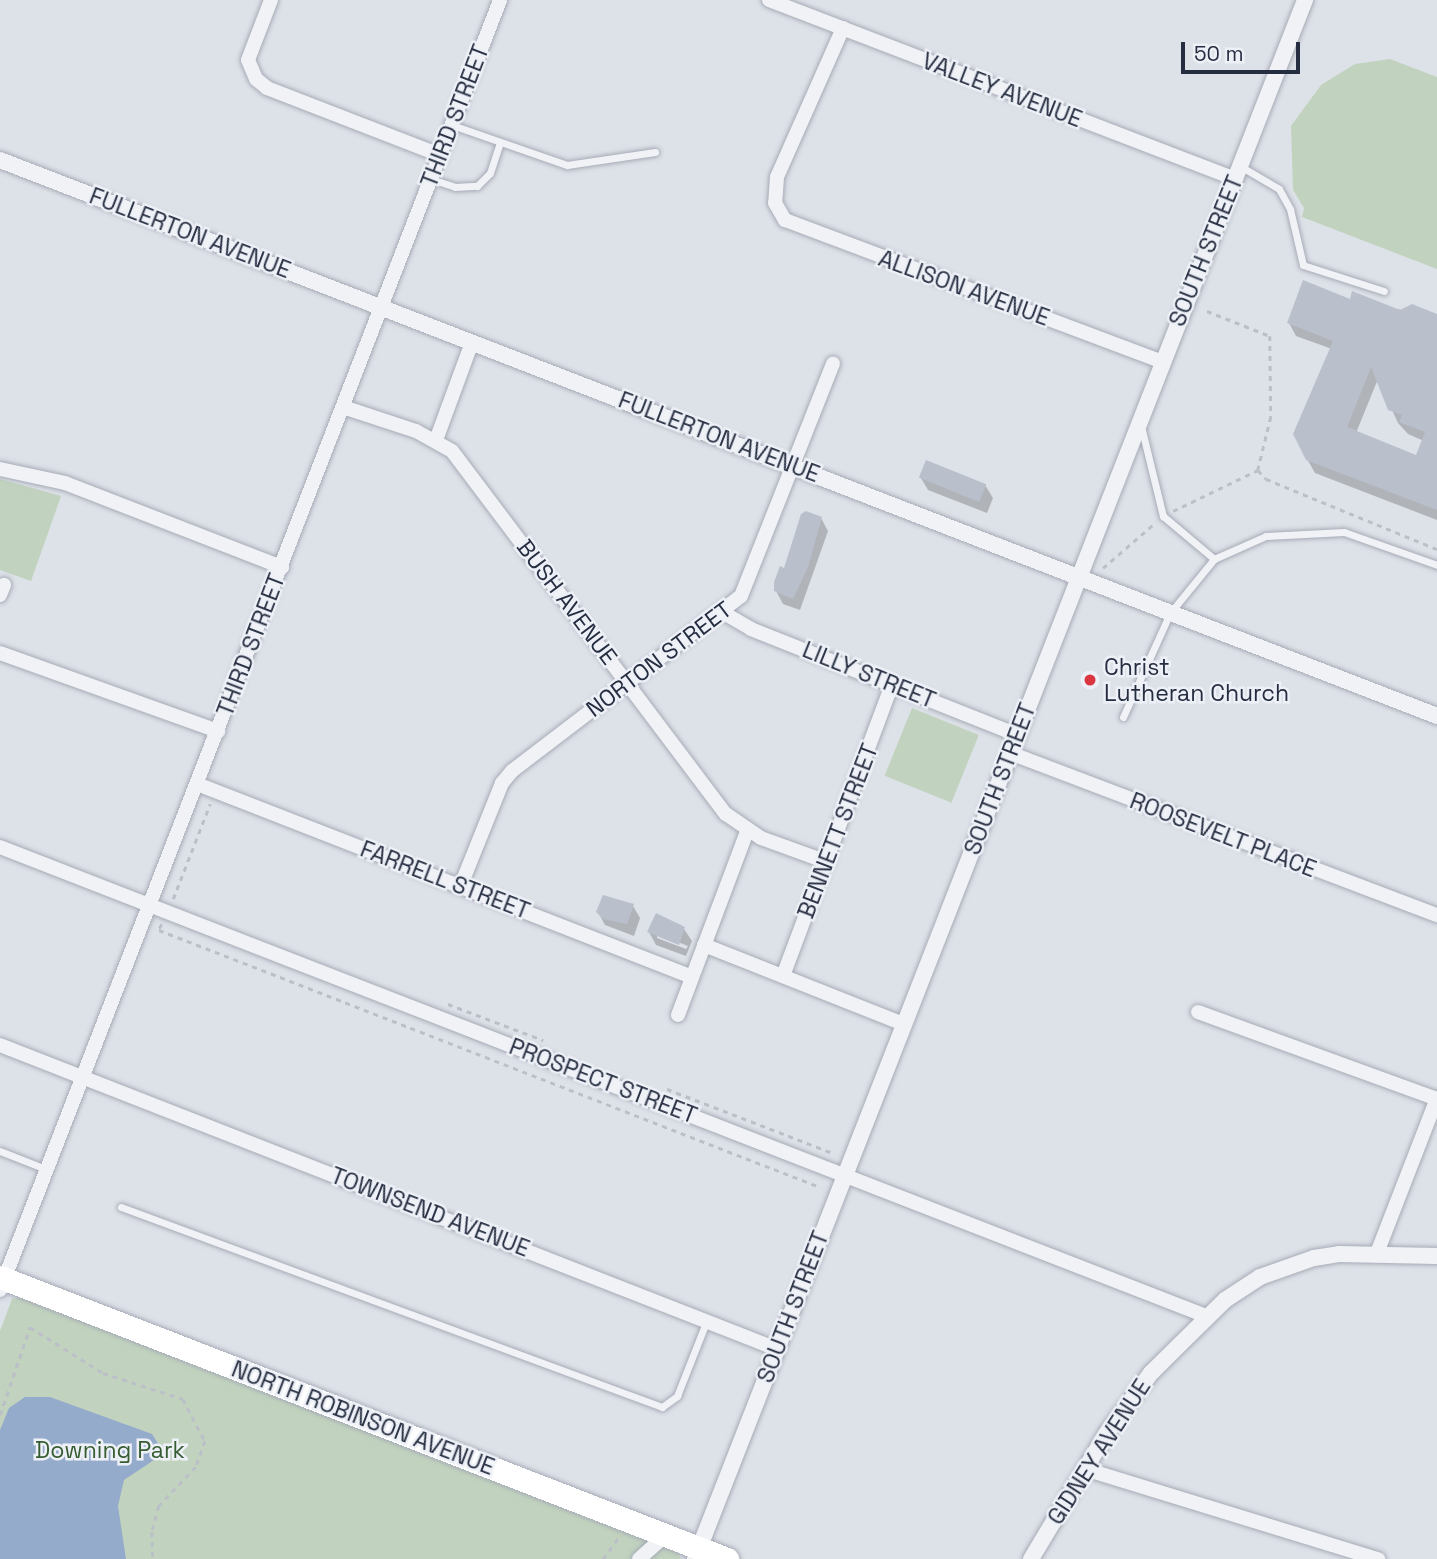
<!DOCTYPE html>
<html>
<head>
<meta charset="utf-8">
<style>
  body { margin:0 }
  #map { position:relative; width:1437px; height:1559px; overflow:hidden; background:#dde1e8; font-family:"Space Grotesk",sans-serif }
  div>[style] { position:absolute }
  .green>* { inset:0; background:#c1d3be; transform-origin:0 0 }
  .water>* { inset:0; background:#95abcc }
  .shadow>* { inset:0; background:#0003 }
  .building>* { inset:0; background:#babfcc; transform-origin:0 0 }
  .path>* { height:2.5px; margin-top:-1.25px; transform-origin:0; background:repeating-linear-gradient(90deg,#bbbfc7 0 5px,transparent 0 10px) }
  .roads { filter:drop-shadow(0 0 2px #a6abb6) drop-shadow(0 0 2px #a6abb6) }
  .service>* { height:7px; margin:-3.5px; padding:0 3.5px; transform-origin:3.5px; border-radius:3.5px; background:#f0f2f6 }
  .minor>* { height:14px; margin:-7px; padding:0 7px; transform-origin:7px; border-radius:7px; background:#f0f2f6 }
  .tertiary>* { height:16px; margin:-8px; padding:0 8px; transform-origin:8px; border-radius:8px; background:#f0f2f6 }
  .trunk>* { height:23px; margin:-11.5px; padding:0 11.5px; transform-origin:11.5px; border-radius:11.5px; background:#fff }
  .dots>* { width:19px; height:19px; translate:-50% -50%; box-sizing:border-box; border:4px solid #edf0f6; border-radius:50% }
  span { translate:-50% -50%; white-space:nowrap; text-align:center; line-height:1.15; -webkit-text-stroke:5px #edf0f6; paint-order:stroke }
  .street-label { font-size:23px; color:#252d40 }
  .poi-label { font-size:23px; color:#252d40 }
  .left { translate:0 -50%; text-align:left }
  .park-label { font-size:23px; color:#365d31 }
  .scale { position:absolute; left:1181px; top:42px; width:119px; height:32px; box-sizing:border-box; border:4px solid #252d40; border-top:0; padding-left:9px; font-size:21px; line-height:24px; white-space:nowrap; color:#252d40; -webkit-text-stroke:5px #edf0f6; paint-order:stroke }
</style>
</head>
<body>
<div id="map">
  <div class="green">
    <div style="clip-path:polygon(1390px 59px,1437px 77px,1437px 269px,1302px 217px,1304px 208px,1293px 190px,1291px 126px,1321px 85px,1355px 64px)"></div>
    <div style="clip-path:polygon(0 479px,61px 496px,31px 581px,0 570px)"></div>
    <div style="left:912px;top:708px;width:72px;height:73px;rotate:22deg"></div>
    <div style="clip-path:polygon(21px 1297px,677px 1551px,681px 1559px,0 1559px,0 1331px,12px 1299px)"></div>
  </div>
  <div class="water">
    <div style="clip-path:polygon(25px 1397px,50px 1397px,152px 1434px,159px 1445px,157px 1458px,124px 1480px,118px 1506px,126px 1559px,0 1559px,0 1430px,9px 1408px)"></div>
  </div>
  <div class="shadow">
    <div style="clip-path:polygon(evenodd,1351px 301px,1437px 316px,1437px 520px,1315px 473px,1307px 459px,1332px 349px,1296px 336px,1289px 323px,1351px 301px,1378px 379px,1398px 423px,1408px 434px,1424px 441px,1417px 457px,1356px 433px,1378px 379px)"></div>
    <div style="clip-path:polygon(921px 478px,985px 485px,993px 498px,987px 513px,928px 490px)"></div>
    <div style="clip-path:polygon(821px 518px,828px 531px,800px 610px,783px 604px,776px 591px,799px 533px)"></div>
    <div style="clip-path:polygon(633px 906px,640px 918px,634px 936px,605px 925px,598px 912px)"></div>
    <div style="clip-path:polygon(evenodd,684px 929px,692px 941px,686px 956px,656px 945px,649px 932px,684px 929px,657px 934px,688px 946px,686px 949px,657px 938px,657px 934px)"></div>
  </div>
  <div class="building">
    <div style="clip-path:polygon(evenodd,1303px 280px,1350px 299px,1352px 291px,1400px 310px,1412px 304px,1437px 314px,1437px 510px,1306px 460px,1293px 434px,1333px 341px,1287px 323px,1303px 280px,1371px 367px,1388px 410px,1402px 415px,1399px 422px,1425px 432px,1416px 455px,1347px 427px,1371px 367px)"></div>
    <div style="left:926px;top:460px;width:65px;height:19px;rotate:22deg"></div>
    <div style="clip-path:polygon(806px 511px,822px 517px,808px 567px,793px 599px,774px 591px,774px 582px,780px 566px,784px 568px,801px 514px)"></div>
    <div style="clip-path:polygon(603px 895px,634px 904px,627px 924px,603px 919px,596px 912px)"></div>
    <div style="clip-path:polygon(656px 913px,685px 927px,679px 945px,647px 932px)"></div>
  </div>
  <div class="path">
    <div style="left:1207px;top:311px;width:68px;rotate:21.6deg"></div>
    <div style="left:1270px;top:336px;width:81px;rotate:89.3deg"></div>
    <div style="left:1271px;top:417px;width:55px;rotate:103.8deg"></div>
    <div style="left:1258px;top:470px;width:12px;rotate:48deg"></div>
    <div style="left:1266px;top:479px;width:185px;rotate:22.3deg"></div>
    <div style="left:1173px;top:511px;width:94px;rotate:-25.8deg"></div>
    <div style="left:1103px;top:568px;width:70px;rotate:-41deg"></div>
    <div style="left:173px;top:899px;width:102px;rotate:-68.7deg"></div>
    <div style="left:162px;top:924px;width:7px;rotate:117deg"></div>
    <div style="left:159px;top:930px;width:709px;rotate:21.25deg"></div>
    <div style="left:448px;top:1004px;width:102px;rotate:20.8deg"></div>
    <div style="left:667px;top:1089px;width:178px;rotate:21.1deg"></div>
    <div style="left:0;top:1415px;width:93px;rotate:-71.2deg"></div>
    <div style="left:30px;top:1327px;width:86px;rotate:32.2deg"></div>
    <div style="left:103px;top:1373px;width:84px;rotate:18deg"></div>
    <div style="left:183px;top:1399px;width:47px;rotate:62.4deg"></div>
    <div style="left:205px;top:1441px;width:28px;rotate:109deg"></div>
    <div style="left:196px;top:1467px;width:54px;rotate:133.5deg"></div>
    <div style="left:159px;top:1506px;width:27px;rotate:105deg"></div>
    <div style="left:152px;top:1532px;width:27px;rotate:88deg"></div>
    <div style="left:603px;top:1559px;width:29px;rotate:-54deg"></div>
  </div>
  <div class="roads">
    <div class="service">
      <div style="left:452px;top:125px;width:122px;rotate:19.2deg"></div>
      <div style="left:567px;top:165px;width:89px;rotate:-8.4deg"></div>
      <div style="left:1240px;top:166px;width:45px;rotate:30.5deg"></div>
      <div style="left:1279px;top:189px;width:23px;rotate:61deg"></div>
      <div style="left:1290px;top:209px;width:57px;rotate:76.9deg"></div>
      <div style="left:1303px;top:265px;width:85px;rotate:17.8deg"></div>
      <div style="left:431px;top:179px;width:25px;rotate:18deg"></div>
      <div style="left:455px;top:187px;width:22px;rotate:-3deg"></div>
      <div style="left:477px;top:186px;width:18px;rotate:-45deg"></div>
      <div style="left:490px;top:173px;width:32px;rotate:-72deg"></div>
      <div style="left:1141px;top:426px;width:93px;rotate:76.3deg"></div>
      <div style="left:1163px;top:516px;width:67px;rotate:40.1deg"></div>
      <div style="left:1123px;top:717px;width:114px;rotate:-65.7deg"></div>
      <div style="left:1170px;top:613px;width:70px;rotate:-50.8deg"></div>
      <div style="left:1214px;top:559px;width:57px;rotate:-23.9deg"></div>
      <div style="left:1266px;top:536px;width:78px;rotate:-2.9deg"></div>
      <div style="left:1344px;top:532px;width:99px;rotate:19.5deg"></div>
      <div style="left:0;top:1151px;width:49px;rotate:21.4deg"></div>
      <div style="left:121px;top:1207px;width:577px;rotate:20.29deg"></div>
      <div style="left:662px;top:1407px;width:19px;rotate:-36deg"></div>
      <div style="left:677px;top:1396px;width:82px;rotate:-68.5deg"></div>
    </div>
    <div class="minor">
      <div style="left:271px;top:0;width:64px;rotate:111deg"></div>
      <div style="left:248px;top:60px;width:21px;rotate:67deg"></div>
      <div style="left:256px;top:79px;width:14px;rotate:39deg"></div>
      <div style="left:267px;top:88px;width:186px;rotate:21.2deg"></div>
      <div style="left:769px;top:0;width:499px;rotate:21deg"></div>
      <div style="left:843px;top:28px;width:163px;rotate:113.9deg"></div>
      <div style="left:777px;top:177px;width:26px;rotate:94deg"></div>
      <div style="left:775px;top:203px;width:20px;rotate:60deg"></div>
      <div style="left:785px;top:220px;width:403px;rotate:20.6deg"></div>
      <div style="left:343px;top:407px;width:77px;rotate:18.2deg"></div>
      <div style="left:416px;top:431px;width:41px;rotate:29.1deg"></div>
      <div style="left:452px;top:451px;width:455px;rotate:53deg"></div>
      <div style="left:726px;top:814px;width:42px;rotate:34.4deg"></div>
      <div style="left:761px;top:838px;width:70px;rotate:20deg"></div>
      <div style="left:436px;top:440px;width:104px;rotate:-69.8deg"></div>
      <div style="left:0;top:469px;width:66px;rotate:12.2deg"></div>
      <div style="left:65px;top:483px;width:233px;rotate:21.2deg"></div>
      <div style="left:0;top:595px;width:11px;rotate:-68deg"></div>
      <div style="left:722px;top:612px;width:34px;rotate:30deg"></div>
      <div style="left:751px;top:629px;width:286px;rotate:21.7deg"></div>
      <div style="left:0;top:653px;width:232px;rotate:19.7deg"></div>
      <div style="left:1010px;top:753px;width:457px;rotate:20.8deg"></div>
      <div style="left:197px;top:784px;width:531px;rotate:21.3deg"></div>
      <div style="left:0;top:847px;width:1294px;rotate:21.25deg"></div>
      <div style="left:461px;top:885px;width:110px;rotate:-68.1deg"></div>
      <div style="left:502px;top:783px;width:16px;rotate:-50deg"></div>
      <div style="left:512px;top:771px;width:288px;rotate:-37.4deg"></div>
      <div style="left:741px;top:596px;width:250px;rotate:-68.4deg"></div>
      <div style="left:704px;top:945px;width:215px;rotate:21.6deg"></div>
      <div style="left:783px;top:976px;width:311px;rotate:-69.5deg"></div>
      <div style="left:1198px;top:1012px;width:254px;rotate:20deg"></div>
      <div style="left:678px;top:1015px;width:197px;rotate:-69.4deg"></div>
      <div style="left:0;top:1045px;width:834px;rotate:21.37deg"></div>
      <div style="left:1377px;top:1253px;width:166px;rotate:-68.8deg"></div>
      <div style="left:0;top:1290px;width:1384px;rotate:-68.81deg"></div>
      <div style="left:1085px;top:1469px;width:307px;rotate:17.1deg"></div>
      <div style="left:639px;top:1559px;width:36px;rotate:-42deg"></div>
    </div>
    <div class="tertiary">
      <div style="left:0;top:160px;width:1541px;rotate:21.15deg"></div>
      <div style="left:695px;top:1559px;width:1674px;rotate:-68.63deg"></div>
      <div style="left:1031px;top:1559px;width:146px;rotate:-59deg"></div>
      <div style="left:1106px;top:1434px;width:76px;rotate:-53.6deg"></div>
      <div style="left:1151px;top:1373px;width:104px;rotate:-44.6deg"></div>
      <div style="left:1225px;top:1300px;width:42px;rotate:-33.3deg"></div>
      <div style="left:1260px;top:1277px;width:57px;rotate:-19.4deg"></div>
      <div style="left:1314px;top:1258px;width:25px;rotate:-9deg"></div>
      <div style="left:1339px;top:1254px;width:98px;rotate:1.2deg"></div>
    </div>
    <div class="trunk">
      <div style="left:0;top:1277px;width:780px;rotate:21.2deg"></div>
    </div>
  </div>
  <div class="dots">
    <div style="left:1090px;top:680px;background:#d93640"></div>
  </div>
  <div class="street-label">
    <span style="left:1002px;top:90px;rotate:21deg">VALLEY AVENUE</span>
    <span style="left:455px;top:116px;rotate:-69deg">THIRD STREET</span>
    <span style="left:190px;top:233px;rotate:21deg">FULLERTON AVENUE</span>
    <span style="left:1206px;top:251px;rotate:-68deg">SOUTH STREET</span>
    <span style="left:964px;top:288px;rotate:20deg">ALLISON AVENUE</span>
    <span style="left:719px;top:437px;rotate:21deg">FULLERTON AVENUE</span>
    <span style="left:567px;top:602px;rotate:53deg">BUSH AVENUE</span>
    <span style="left:251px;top:645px;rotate:-69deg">THIRD STREET</span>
    <span style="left:659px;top:659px;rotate:-37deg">NORTON STREET</span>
    <span style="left:869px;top:675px;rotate:22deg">LILLY STREET</span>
    <span style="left:1000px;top:779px;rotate:-69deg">SOUTH STREET</span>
    <span style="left:838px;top:831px;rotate:-69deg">BENNETT STREET</span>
    <span style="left:1223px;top:835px;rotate:21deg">ROOSEVELT PLACE</span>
    <span style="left:445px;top:880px;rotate:21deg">FARRELL STREET</span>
    <span style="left:603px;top:1081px;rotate:21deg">PROSPECT STREET</span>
    <span style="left:430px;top:1212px;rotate:21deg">TOWNSEND AVENUE</span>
    <span style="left:793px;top:1307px;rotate:-69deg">SOUTH STREET</span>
    <span style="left:363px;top:1418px;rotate:21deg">NORTH ROBINSON AVENUE</span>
    <span style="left:1099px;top:1452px;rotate:-57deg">GIDNEY AVENUE</span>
  </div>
  <div class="poi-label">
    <span class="left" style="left:1104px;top:680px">Christ<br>Lutheran Church</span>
  </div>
  <div class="park-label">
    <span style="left:110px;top:1450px">Downing Park</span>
  </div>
  <div class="scale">50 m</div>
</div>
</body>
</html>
